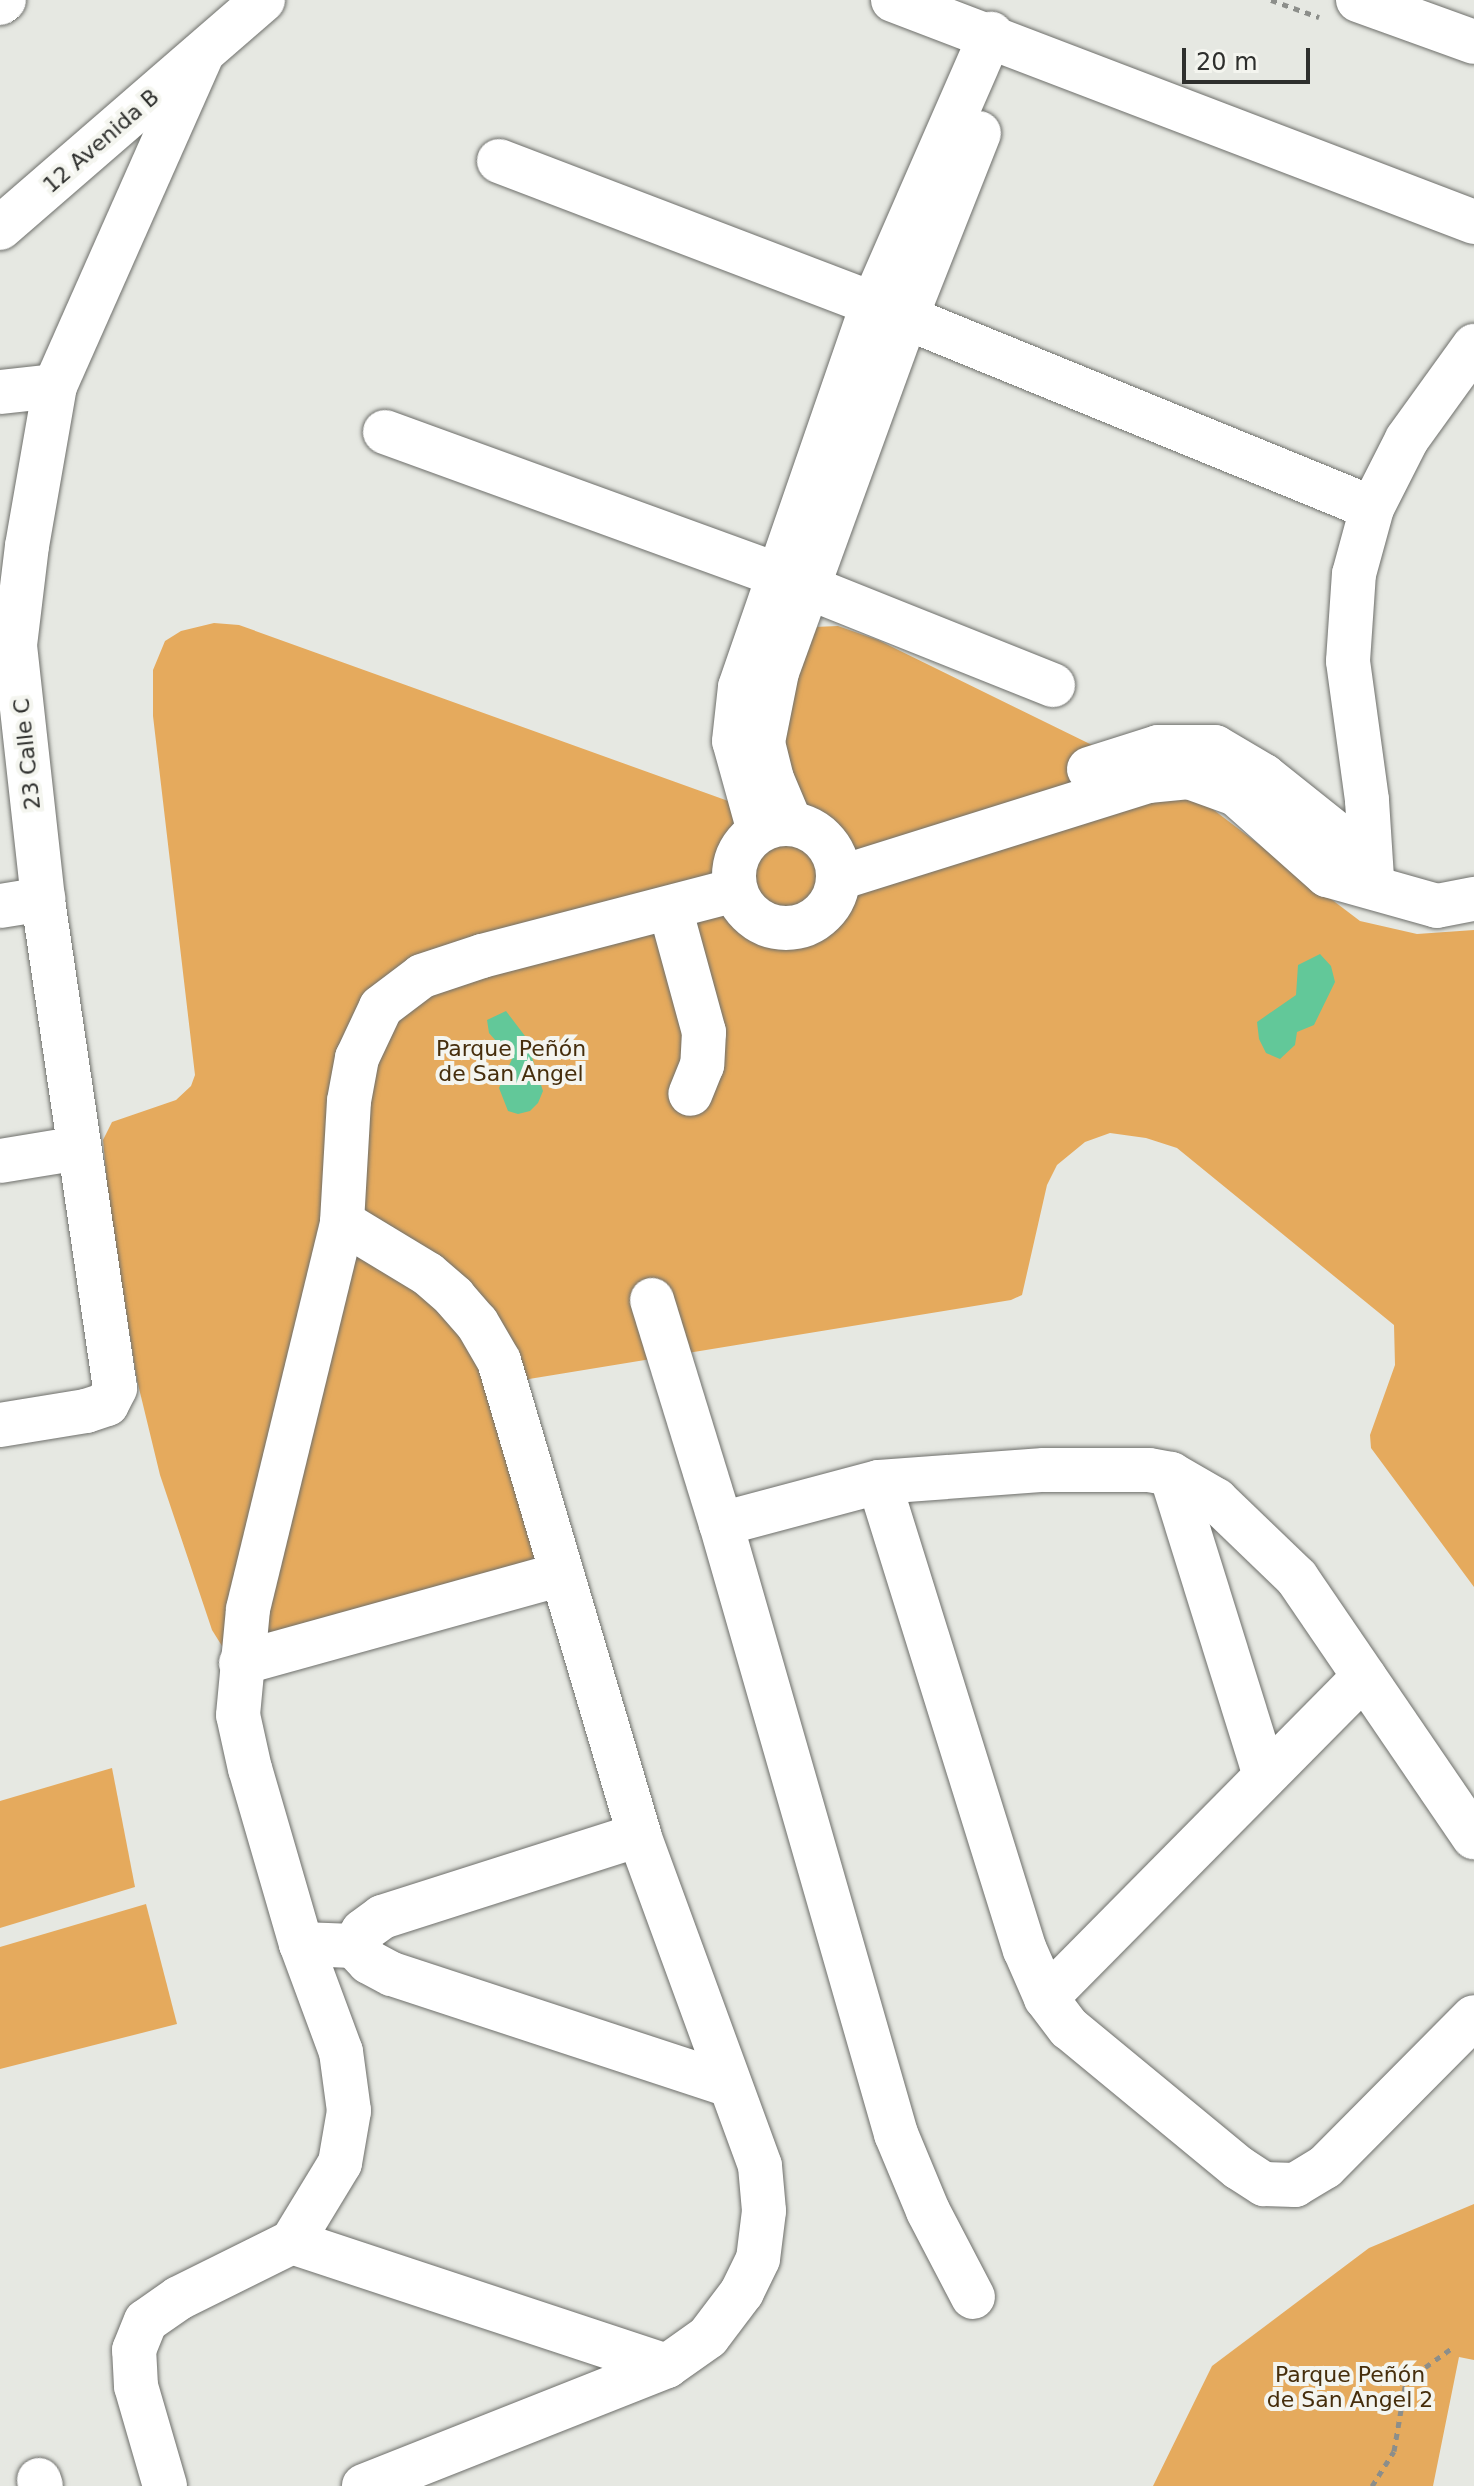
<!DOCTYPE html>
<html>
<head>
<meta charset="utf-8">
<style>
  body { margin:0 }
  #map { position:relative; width:1474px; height:2486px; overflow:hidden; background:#e6e8e2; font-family:"DejaVu Sans",sans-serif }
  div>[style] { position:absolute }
  .green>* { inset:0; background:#e5aa5d }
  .water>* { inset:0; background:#62c899 }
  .path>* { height:5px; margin-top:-2.5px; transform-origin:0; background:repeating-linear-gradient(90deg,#8c8e8a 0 6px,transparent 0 12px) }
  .roads { filter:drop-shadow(0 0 2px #6e6f6b) drop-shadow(0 0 2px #6e6f6b) }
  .minor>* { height:44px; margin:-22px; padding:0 22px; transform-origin:22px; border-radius:22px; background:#fff }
  .minor>.ring { margin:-22px; padding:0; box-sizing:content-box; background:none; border:44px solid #fff; border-radius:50% }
  .tertiary>* { height:44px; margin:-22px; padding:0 22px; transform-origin:22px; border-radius:22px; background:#fff }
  span { translate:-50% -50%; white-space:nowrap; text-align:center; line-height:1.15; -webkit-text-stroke:8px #f4f5ef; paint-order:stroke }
  .street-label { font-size:22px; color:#2e2f2d }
  .park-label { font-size:22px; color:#462e0c }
  .scale { position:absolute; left:1182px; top:48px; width:128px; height:36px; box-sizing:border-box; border:4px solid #2e2f2d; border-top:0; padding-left:10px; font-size:24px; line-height:28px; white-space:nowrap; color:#2e2f2d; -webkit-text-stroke:6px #f4f5ef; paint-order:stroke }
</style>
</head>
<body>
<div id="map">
  <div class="green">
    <div style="clip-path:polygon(214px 623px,239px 625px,731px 802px,783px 719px,814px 627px,838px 626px,878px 640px,1194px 795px,1360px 921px,1417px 934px,1474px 930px,1474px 1587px,1371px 1448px,1370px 1435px,1395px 1365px,1394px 1325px,1177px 1148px,1146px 1138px,1110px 1133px,1085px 1142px,1057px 1165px,1047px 1185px,1022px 1295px,1011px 1300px,529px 1379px,524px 1383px,551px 1562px,227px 1654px,212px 1630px,160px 1475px,137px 1380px,109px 1205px,103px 1140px,112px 1122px,176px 1100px,191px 1086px,195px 1075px,153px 716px,153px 670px,165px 641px,181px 631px)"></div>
    <div style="clip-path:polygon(112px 1768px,135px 1887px,0 1928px,0 1801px)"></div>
    <div style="clip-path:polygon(146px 1904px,177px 2024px,0 2069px,0 1947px)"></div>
    <div style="clip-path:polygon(1474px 2204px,1474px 2360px,1459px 2357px,1433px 2486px,1153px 2486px,1212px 2366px,1369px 2248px)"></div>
  </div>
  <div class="water">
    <div style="clip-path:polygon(1320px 954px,1331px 966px,1335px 982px,1314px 1025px,1297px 1032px,1295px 1045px,1280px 1059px,1266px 1053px,1259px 1039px,1257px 1022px,1296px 995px,1298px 965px)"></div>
    <div style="clip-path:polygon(506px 1011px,525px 1036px,543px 1091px,538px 1103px,530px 1111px,518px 1114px,508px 1111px,499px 1088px,512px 1059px,489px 1033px,487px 1020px)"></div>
  </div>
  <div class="path">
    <div style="left:1271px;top:0;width:51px;rotate:19.5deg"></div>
    <div style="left:1372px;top:2486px;width:41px;rotate:-57.8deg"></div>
    <div style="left:1394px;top:2451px;width:71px;rotate:-80.3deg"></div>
    <div style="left:1406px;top:2381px;width:57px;rotate:-35.7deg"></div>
  </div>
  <div class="roads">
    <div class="minor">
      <div style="left:893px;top:0;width:622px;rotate:20.91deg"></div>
      <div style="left:499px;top:161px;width:400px;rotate:20.9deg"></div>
      <div style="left:873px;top:304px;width:539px;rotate:22.24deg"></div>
      <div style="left:0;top:228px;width:348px;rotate:-40.9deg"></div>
      <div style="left:0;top:392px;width:55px;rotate:-6.2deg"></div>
      <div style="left:385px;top:432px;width:420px;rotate:20deg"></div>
      <div style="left:780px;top:576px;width:294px;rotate:21.8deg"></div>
      <div style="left:1089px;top:769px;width:72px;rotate:-17.7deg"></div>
      <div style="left:1158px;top:747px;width:57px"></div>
      <div style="left:1215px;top:747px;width:57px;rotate:30.6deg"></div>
      <div style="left:1264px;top:776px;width:107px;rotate:38.6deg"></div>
      <div style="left:1348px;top:843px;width:48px;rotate:60.3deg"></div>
      <div style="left:791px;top:824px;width:49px;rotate:-112.9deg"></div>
      <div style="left:772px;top:779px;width:38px;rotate:-104deg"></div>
      <div style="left:763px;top:742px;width:71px;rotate:-78.7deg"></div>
      <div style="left:777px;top:672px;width:375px;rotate:-70deg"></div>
      <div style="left:905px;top:320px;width:201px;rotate:-68.4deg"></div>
      <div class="ring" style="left:734px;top:824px;width:60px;height:60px"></div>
      <div style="left:759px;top:831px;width:93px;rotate:-105.5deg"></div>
      <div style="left:734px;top:741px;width:54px;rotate:-83.7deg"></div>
      <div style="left:740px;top:687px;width:405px;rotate:-70.9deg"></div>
      <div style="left:873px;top:304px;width:295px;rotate:-66.4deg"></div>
      <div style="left:839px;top:878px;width:324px;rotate:-17.4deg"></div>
      <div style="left:1148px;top:781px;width:41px;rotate:-5.6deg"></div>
      <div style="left:1189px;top:777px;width:50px;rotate:19.9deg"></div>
      <div style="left:1236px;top:794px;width:122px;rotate:41.7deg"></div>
      <div style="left:1327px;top:875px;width:114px;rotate:15.7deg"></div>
      <div style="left:1437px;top:906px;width:38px;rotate:-11deg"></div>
      <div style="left:1372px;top:878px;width:78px;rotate:-93.7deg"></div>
      <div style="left:1367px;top:800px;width:140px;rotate:-97.8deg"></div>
      <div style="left:1348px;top:661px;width:87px;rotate:-86.1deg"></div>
      <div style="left:1354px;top:574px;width:68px;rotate:-74.7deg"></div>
      <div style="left:1372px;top:508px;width:77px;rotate:-63.1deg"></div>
      <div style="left:1407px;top:439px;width:115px;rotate:-54.2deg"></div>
      <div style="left:0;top:906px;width:44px;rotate:-9.2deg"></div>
      <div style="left:670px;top:908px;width:129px;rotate:74.7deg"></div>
      <div style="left:704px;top:1032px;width:33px;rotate:93deg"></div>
      <div style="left:702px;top:1065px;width:31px;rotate:112deg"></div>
      <div style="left:0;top:1161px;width:80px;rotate:-9.3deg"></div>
      <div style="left:342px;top:1222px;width:100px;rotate:31.2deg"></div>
      <div style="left:428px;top:1274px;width:35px;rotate:41deg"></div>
      <div style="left:454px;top:1297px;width:35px;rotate:49deg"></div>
      <div style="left:477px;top:1323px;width:44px;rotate:59.9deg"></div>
      <div style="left:499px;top:1361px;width:494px;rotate:73.5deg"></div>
      <div style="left:639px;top:1835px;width:352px;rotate:69.9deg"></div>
      <div style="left:760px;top:2166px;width:45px;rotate:84.9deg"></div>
      <div style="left:764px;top:2211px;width:48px;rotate:97.1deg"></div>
      <div style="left:758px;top:2259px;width:37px;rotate:116deg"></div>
      <div style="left:742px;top:2292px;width:56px;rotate:127.1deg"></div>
      <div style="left:708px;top:2337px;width:50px;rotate:144.7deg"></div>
      <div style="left:667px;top:2366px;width:326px;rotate:158.4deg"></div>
      <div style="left:652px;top:1300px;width:234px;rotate:72.9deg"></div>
      <div style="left:721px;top:1524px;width:635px;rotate:73.99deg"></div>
      <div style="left:896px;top:2134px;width:83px;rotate:67.4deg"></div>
      <div style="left:928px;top:2211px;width:97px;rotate:62.4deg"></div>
      <div style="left:0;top:1425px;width:87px;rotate:-9.2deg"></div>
      <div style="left:86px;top:1411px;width:22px;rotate:-18deg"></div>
      <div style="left:107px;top:1404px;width:18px;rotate:-63deg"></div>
      <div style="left:115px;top:1388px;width:494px;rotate:-98.4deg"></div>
      <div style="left:43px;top:899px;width:256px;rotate:-96.3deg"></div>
      <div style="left:15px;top:645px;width:100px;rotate:-83.1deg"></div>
      <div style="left:27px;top:546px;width:162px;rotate:-80.1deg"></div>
      <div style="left:55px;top:386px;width:363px;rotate:-66.1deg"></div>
      <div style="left:1171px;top:1474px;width:315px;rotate:72.7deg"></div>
      <div style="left:879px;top:1482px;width:490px;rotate:72.7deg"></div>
      <div style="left:1025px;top:1950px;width:52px;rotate:66.4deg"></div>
      <div style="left:1046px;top:1998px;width:38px;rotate:53deg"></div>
      <div style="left:1069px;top:2028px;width:220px;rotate:39.5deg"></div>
      <div style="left:1239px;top:2168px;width:30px;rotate:33deg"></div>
      <div style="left:1264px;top:2184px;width:31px;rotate:2deg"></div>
      <div style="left:1295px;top:2185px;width:35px;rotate:-31deg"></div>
      <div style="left:1325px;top:2167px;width:211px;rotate:-45.2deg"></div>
      <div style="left:721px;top:1524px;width:163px;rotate:-14.9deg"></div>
      <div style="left:879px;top:1482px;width:165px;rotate:-4.2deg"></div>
      <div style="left:1044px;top:1470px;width:105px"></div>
      <div style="left:1149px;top:1470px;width:22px;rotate:10deg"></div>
      <div style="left:1171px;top:1474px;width:52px;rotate:30deg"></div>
      <div style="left:1216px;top:1500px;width:112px;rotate:43.9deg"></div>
      <div style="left:1297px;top:1578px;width:314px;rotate:55.7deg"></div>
      <div style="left:241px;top:1663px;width:333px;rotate:-15.5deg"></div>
      <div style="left:301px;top:1944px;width:53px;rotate:2.2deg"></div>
      <div style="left:354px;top:1946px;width:22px;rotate:47deg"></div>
      <div style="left:369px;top:1962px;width:26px;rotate:28deg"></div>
      <div style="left:392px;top:1974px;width:355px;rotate:18.2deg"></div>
      <div style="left:354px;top:1946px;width:17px;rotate:-59deg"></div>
      <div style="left:363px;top:1931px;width:24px;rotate:-36deg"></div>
      <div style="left:382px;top:1917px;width:270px;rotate:-17.7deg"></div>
      <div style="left:1046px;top:1998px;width:452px;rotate:-45.3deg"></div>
      <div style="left:292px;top:2242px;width:395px;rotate:18.3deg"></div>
      <div style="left:39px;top:2480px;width:6px;rotate:72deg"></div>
      <div style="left:165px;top:2486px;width:104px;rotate:-106.2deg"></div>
      <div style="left:136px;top:2386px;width:36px;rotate:-93deg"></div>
      <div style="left:134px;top:2350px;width:31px;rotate:-68deg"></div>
      <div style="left:146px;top:2321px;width:40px;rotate:-34.9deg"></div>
      <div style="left:179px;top:2298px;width:126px;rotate:-26.4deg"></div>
      <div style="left:292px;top:2242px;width:92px;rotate:-58.7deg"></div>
      <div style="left:340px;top:2163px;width:53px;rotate:-80.2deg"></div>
      <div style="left:349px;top:2111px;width:60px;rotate:-97.7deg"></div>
      <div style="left:341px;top:2052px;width:115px;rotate:-110.3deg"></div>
      <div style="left:301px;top:1944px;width:182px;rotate:-106.2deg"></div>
      <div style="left:250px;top:1769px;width:55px;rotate:-102.5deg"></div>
      <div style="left:238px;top:1715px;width:106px;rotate:-84.6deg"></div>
      <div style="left:248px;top:1609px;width:398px;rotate:-76.3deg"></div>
      <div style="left:342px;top:1222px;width:121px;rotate:-86.7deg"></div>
      <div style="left:349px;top:1101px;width:44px;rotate:-79.5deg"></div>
      <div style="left:357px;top:1058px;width:56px;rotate:-64.8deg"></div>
      <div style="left:381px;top:1007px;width:51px;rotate:-37.1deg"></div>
      <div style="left:422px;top:976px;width:63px;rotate:-18.4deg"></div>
      <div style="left:482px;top:956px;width:261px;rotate:-14.6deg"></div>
    </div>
    <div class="tertiary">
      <div style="left:1358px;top:0;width:123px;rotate:19.9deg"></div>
      <div style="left:0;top:3px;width:5px;rotate:-37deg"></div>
    </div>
  </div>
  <div class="street-label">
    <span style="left:101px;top:141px;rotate:-41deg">12 Avenida B</span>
    <span style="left:27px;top:754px;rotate:-96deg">23 Calle C</span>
  </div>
  <div class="park-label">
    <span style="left:511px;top:1061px">Parque Peñón<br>de San Angel</span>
    <span style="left:1350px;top:2387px">Parque Peñón<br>de San Angel 2</span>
  </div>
  <div class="scale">20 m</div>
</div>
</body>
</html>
